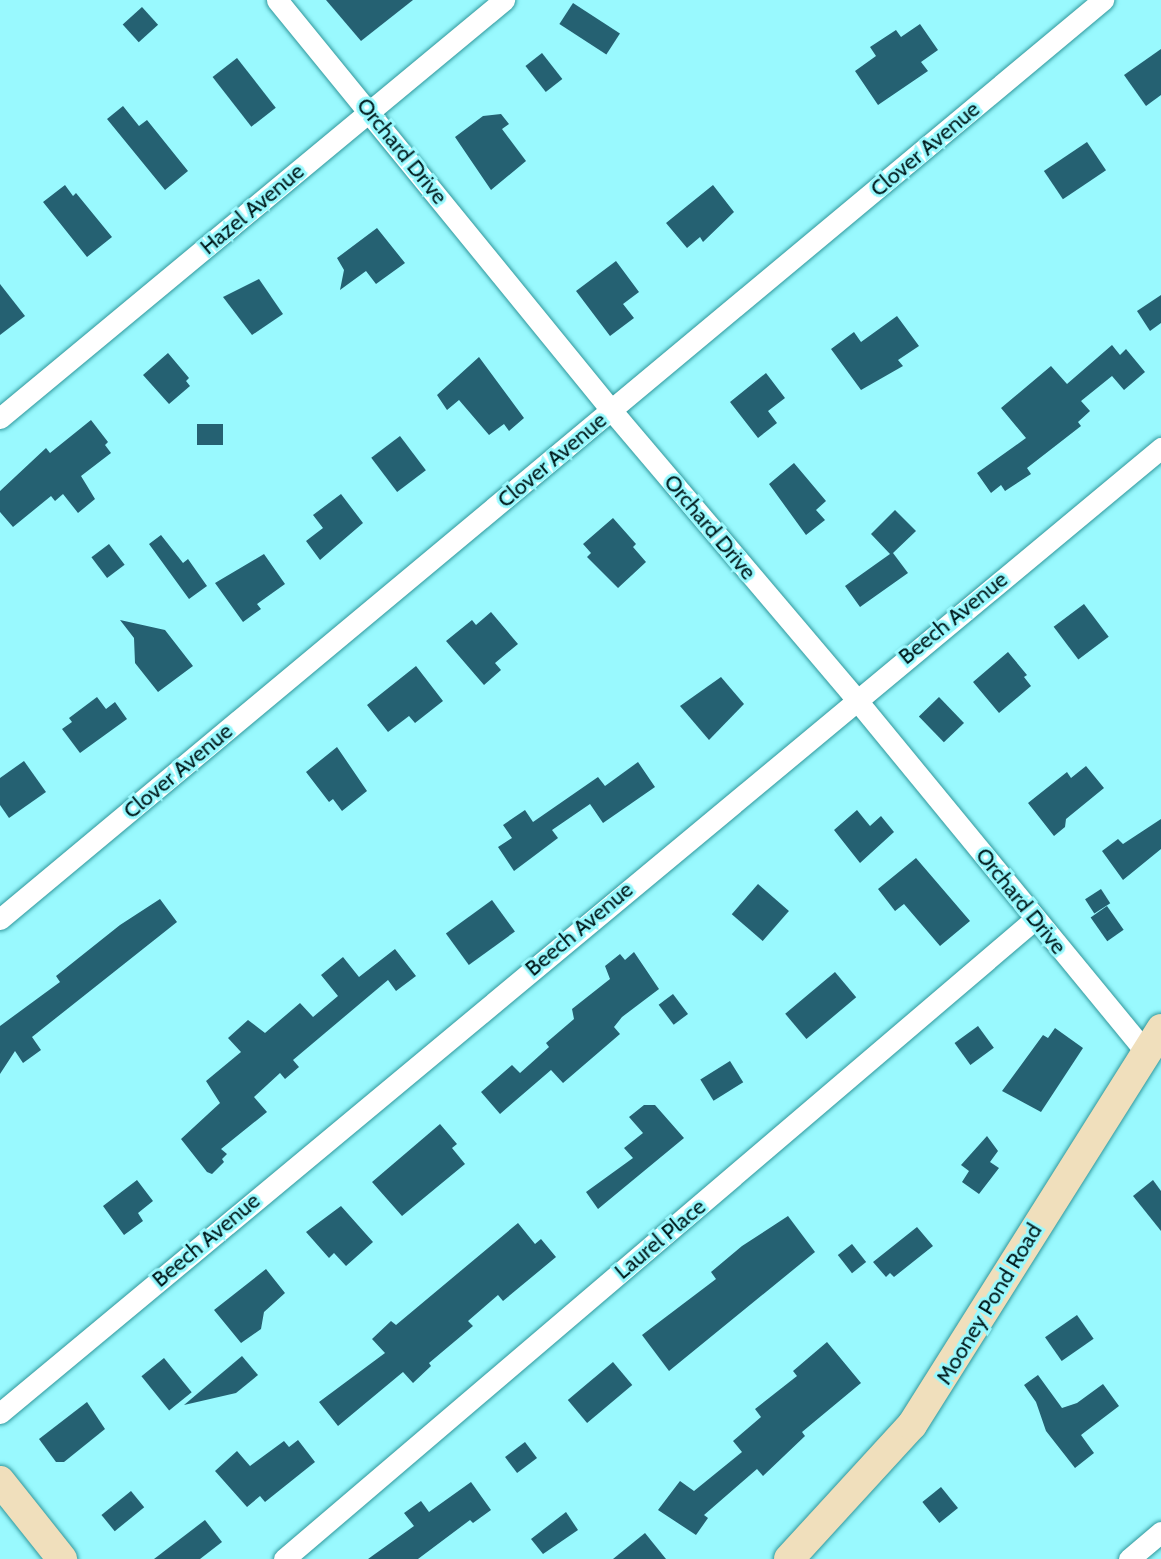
<!DOCTYPE html>
<html>
<head>
<meta charset="utf-8">
<style>
  body { margin:0 }
  #map { position:relative; width:1161px; height:1559px; overflow:hidden; background:#99f9fe; font-family:Cabin,sans-serif }
  div>[style] { position:absolute }
  .building>* { inset:0; background:#256172; transform-origin:0 0 }
  .roads { filter:drop-shadow(0 0 2px #31979c) drop-shadow(0 0 2px #31979c) }
  .street>* { height:21px; margin:-10.5px; padding:0 10.5px; transform-origin:10.5px; border-radius:10.5px; background:#fff }
  .secondary>* { height:30px; margin:-15px; padding:0 15px; transform-origin:15px; border-radius:15px; background:#f0dfbc }
  span { translate:-50% -50%; white-space:nowrap; text-align:center; line-height:1.15; -webkit-text-stroke:6px #99f9fe; paint-order:stroke }
  .street-label { font-size:22px; color:#001b1d }
</style>
</head>
<body>
<div id="map">
  <div class="building">
    <div style="clip-path:polygon(326px 0,413px 0,361px 41px)"></div>
    <div style="left:573px;top:3px;width:56px;height:25px;rotate:33deg"></div>
    <div style="left:142px;top:7px;width:24px;height:26px;rotate:48deg"></div>
    <div style="clip-path:polygon(920px 24px,938px 50px,921px 62px,928px 71px,878px 105px,855px 71px,876px 56px,870px 47px,896px 30px,901px 37px)"></div>
    <div style="clip-path:polygon(1161px 49px,1161px 95px,1146px 106px,1124px 75px)"></div>
    <div style="left:542px;top:53px;width:33px;height:21px;rotate:52deg"></div>
    <div style="left:237px;top:58px;width:63px;height:31px;rotate:52deg"></div>
    <div style="clip-path:polygon(123px 106px,139px 126px,147px 120px,188px 171px,165px 190px,107px 119px)"></div>
    <div style="clip-path:polygon(501px 114px,509px 124px,502px 129px,526px 161px,491px 190px,455px 137px,483px 116px)"></div>
    <div style="left:1087px;top:142px;width:34px;height:52px;rotate:56deg"></div>
    <div style="clip-path:polygon(65px 185px,73px 196px,76px 193px,112px 237px,87px 257px,43px 202px)"></div>
    <div style="clip-path:polygon(713px 185px,734px 212px,703px 242px,700px 237px,687px 248px,666px 223px)"></div>
    <div style="clip-path:polygon(377px 228px,405px 263px,376px 284px,366px 271px,340px 290px,344px 270px,337px 258px)"></div>
    <div style="clip-path:polygon(616px 261px,639px 292px,623px 304px,634px 318px,610px 336px,576px 291px)"></div>
    <div style="clip-path:polygon(259px 279px,283px 314px,252px 335px,223px 297px)"></div>
    <div style="clip-path:polygon(0 284px,25px 316px,0 335px)"></div>
    <div style="clip-path:polygon(1161px 295px,1161px 323px,1150px 331px,1137px 311px)"></div>
    <div style="clip-path:polygon(897px 316px,919px 346px,898px 360px,903px 366px,861px 390px,831px 349px,854px 332px,861px 342px)"></div>
    <div style="clip-path:polygon(1112px 345px,1120px 355px,1126px 349px,1145px 372px,1124px 390px,1112px 376px,1081px 401px,1090px 411px,1078px 422px,1081px 426px,1027px 468px,1031px 474px,1005px 491px,1001px 485px,991px 493px,977px 473px,1026px 438px,1001px 408px,1051px 366px,1067px 384px)"></div>
    <div style="clip-path:polygon(168px 353px,189px 378px,186px 381px,190px 386px,169px 404px,143px 375px)"></div>
    <div style="clip-path:polygon(479px 357px,524px 418px,509px 431px,504px 424px,489px 435px,459px 400px,447px 410px,437px 395px)"></div>
    <div style="clip-path:polygon(766px 373px,785px 398px,768px 411px,777px 423px,758px 438px,730px 402px)"></div>
    <div style="clip-path:polygon(91px 420px,108px 442px,105px 445px,111px 453px,81px 476px,95px 499px,78px 513px,63px 494px,55px 501px,51px 496px,13px 527px,0 512px,0 491px,46px 448px,50px 453px)"></div>
    <div style="left:197px;top:424px;width:26px;height:21px"></div>
    <div style="left:400px;top:436px;width:43px;height:36px;rotate:53deg"></div>
    <div style="clip-path:polygon(794px 463px,826px 501px,816px 510px,825px 520px,806px 535px,769px 484px)"></div>
    <div style="clip-path:polygon(341px 494px,363px 523px,320px 560px,306px 541px,323px 528px,313px 515px)"></div>
    <div style="clip-path:polygon(895px 510px,916px 531px,893px 553px,908px 573px,860px 607px,845px 586px,890px 554px,871px 534px)"></div>
    <div style="clip-path:polygon(613px 518px,636px 544px,633px 547px,646px 562px,618px 588px,587px 557px,591px 553px,583px 544px)"></div>
    <div style="clip-path:polygon(161px 535px,183px 563px,188px 559px,207px 586px,189px 599px,149px 544px)"></div>
    <div style="left:109px;top:544px;width:26px;height:22px;rotate:53deg"></div>
    <div style="clip-path:polygon(264px 554px,285px 584px,257px 604px,261px 609px,243px 622px,215px 583px)"></div>
    <div style="left:1084px;top:604px;width:41px;height:38px;rotate:53deg"></div>
    <div style="clip-path:polygon(491px 612px,518px 644px,495px 663px,501px 670px,484px 685px,446px 641px,472px 620px,476px 625px)"></div>
    <div style="clip-path:polygon(120px 620px,165px 630px,193px 666px,158px 692px,135px 663px,134px 638px)"></div>
    <div style="clip-path:polygon(1008px 652px,1027px 675px,1024px 677px,1031px 686px,999px 713px,973px 682px)"></div>
    <div style="clip-path:polygon(416px 666px,443px 701px,415px 723px,409px 716px,388px 732px,367px 705px)"></div>
    <div style="clip-path:polygon(721px 677px,744px 704px,709px 740px,680px 706px)"></div>
    <div style="clip-path:polygon(97px 697px,106px 709px,115px 702px,127px 719px,80px 753px,62px 729px,72px 722px,69px 718px)"></div>
    <div style="left:939px;top:697px;width:36px;height:28px;rotate:46deg"></div>
    <div style="clip-path:polygon(337px 747px,367px 791px,342px 811px,333px 799px,329px 802px,306px 772px)"></div>
    <div style="clip-path:polygon(24px 761px,46px 792px,9px 818px,0 805px,0 778px)"></div>
    <div style="clip-path:polygon(638px 762px,655px 787px,603px 823px,590px 804px,552px 830px,558px 838px,514px 871px,498px 847px,512px 838px,503px 825px,525px 810px,533px 822px,598px 777px,605px 786px)"></div>
    <div style="clip-path:polygon(1086px 766px,1104px 788px,1066px 819px,1065px 827px,1054px 836px,1028px 803px,1067px 772px,1071px 778px)"></div>
    <div style="clip-path:polygon(857px 810px,870px 826px,881px 816px,894px 832px,860px 863px,834px 830px)"></div>
    <div style="clip-path:polygon(1161px 819px,1161px 849px,1123px 880px,1102px 851px,1118px 839px,1123px 844px)"></div>
    <div style="clip-path:polygon(916px 858px,970px 921px,940px 946px,904px 904px,895px 911px,878px 889px)"></div>
    <div style="left:758px;top:884px;width:41px;height:40px;rotate:41deg"></div>
    <div style="left:1101px;top:889px;width:17px;height:19px;rotate:57deg"></div>
    <div style="clip-path:polygon(160px 899px,177px 922px,32px 1037px,41px 1050px,23px 1063px,15px 1051px,0 1074px,0 1026px,60px 982px,56px 976px,120px 925px)"></div>
    <div style="left:492px;top:900px;width:39px;height:57px;rotate:54deg"></div>
    <div style="left:1107px;top:906px;width:29px;height:20px;rotate:55deg"></div>
    <div style="clip-path:polygon(395px 949px,416px 976px,396px 991px,388px 980px,293px 1060px,299px 1067px,285px 1079px,280px 1073px,254px 1097px,267px 1112px,221px 1149px,227px 1154px,222px 1159px,224px 1162px,212px 1174px,207px 1172px,181px 1139px,220px 1103px,206px 1081px,241px 1052px,228px 1038px,248px 1020px,265px 1033px,300px 1003px,313px 1017px,338px 996px,321px 975px,343px 957px,359px 977px)"></div>
    <div style="clip-path:polygon(634px 952px,659px 989px,622px 1017px,614px 1027px,620px 1034px,563px 1083px,551px 1070px,500px 1114px,481px 1092px,512px 1065px,520px 1073px,549px 1047px,546px 1043px,574px 1019px,572px 1009px,610px 979px,605px 966px,620px 954px,625px 960px)"></div>
    <div style="left:835px;top:972px;width:33px;height:65px;rotate:50deg"></div>
    <div style="left:673px;top:994px;width:25px;height:18px;rotate:53deg"></div>
    <div style="left:978px;top:1026px;width:27px;height:29px;rotate:54deg"></div>
    <div style="clip-path:polygon(1055px 1028px,1083px 1048px,1041px 1112px,1002px 1091px,1043px 1035px,1048px 1038px)"></div>
    <div style="left:730px;top:1061px;width:25px;height:35px;rotate:58deg"></div>
    <div style="clip-path:polygon(644px 1105px,655px 1105px,684px 1138px,598px 1209px,586px 1192px,633px 1158px,624px 1148px,643px 1133px,629px 1117px)"></div>
    <div style="clip-path:polygon(440px 1124px,457px 1144px,452px 1148px,465px 1164px,402px 1216px,372px 1182px)"></div>
    <div style="clip-path:polygon(987px 1136px,998px 1151px,990px 1162px,999px 1168px,979px 1194px,962px 1182px,969px 1171px,961px 1165px)"></div>
    <div style="clip-path:polygon(137px 1180px,153px 1201px,138px 1213px,143px 1221px,124px 1235px,103px 1206px)"></div>
    <div style="clip-path:polygon(1153px 1180px,1161px 1191px,1161px 1231px,1133px 1196px)"></div>
    <div style="clip-path:polygon(341px 1206px,373px 1242px,346px 1266px,334px 1253px,329px 1258px,306px 1232px)"></div>
    <div style="clip-path:polygon(788px 1216px,815px 1252px,669px 1371px,642px 1335px,716px 1279px,711px 1272px,742px 1246px)"></div>
    <div style="clip-path:polygon(518px 1223px,535px 1244px,541px 1239px,556px 1257px,503px 1301px,498px 1295px,468px 1321px,473px 1326px,429px 1363px,431px 1366px,413px 1383px,403px 1372px,338px 1426px,319px 1402px,385px 1353px,372px 1339px,391px 1321px,396px 1325px)"></div>
    <div style="clip-path:polygon(917px 1227px,933px 1246px,894px 1277px,890px 1273px,886px 1277px,873px 1262px)"></div>
    <div style="left:852px;top:1244px;width:23px;height:18px;rotate:52deg"></div>
    <div style="clip-path:polygon(266px 1269px,285px 1293px,264px 1312px,261px 1329px,241px 1343px,214px 1310px)"></div>
    <div style="left:1077px;top:1315px;width:29px;height:39px;rotate:55deg"></div>
    <div style="clip-path:polygon(827px 1342px,861px 1383px,802px 1432px,805px 1436px,763px 1476px,757px 1469px,704px 1515px,708px 1518px,696px 1535px,658px 1510px,680px 1481px,694px 1491px,742px 1452px,733px 1441px,761px 1417px,755px 1409px,797px 1376px,793px 1371px)"></div>
    <div style="clip-path:polygon(242px 1356px,258px 1375px,236px 1393px,184px 1405px)"></div>
    <div style="left:164px;top:1358px;width:44px;height:29px;rotate:51deg"></div>
    <div style="left:613px;top:1362px;width:30px;height:59px;rotate:50deg"></div>
    <div style="clip-path:polygon(1038px 1375px,1062px 1408px,1077px 1403px,1103px 1384px,1119px 1406px,1081px 1435px,1094px 1453px,1075px 1468px,1046px 1431px,1036px 1402px,1024px 1385px)"></div>
    <div style="clip-path:polygon(87px 1402px,105px 1429px,64px 1462px,56px 1462px,39px 1439px)"></div>
    <div style="clip-path:polygon(298px 1440px,315px 1462px,265px 1502px,260px 1496px,247px 1507px,215px 1471px,237px 1451px,250px 1466px,284px 1441px,289px 1447px)"></div>
    <div style="left:525px;top:1442px;width:20px;height:25px;rotate:53deg"></div>
    <div style="clip-path:polygon(471px 1482px,491px 1510px,473px 1523px,470px 1520px,418px 1559px,368px 1559px,414px 1526px,404px 1513px,421px 1501px,429px 1512px)"></div>
    <div style="left:941px;top:1487px;width:27px;height:24px;rotate:51deg"></div>
    <div style="left:131px;top:1491px;width:21px;height:38px;rotate:51deg"></div>
    <div style="clip-path:polygon(566px 1512px,578px 1530px,543px 1554px,531px 1539px)"></div>
    <div style="clip-path:polygon(205px 1520px,222px 1542px,200px 1559px,154px 1559px)"></div>
    <div style="clip-path:polygon(645px 1533px,666px 1559px,613px 1559px)"></div>
  </div>
  <div class="roads">
    <div class="street">
      <div style="left:277px;top:0;width:530px;rotate:50.82deg"></div>
      <div style="left:612px;top:411px;width:376px;rotate:49.7deg"></div>
      <div style="left:855px;top:698px;width:458px;rotate:50.6deg"></div>
      <div style="left:0;top:418px;width:655px;rotate:-39.67deg"></div>
      <div style="left:0;top:919px;width:1436px;rotate:-39.8deg"></div>
      <div style="left:0;top:1413px;width:1510px;rotate:-39.73deg"></div>
      <div style="left:284px;top:1559px;width:987px;rotate:-40.44deg"></div>
      <div style="left:1129px;top:1559px;width:42px;rotate:-40.2deg"></div>
    </div>
    <div class="secondary">
      <div style="left:0;top:1481px;width:100px;rotate:51.5deg"></div>
      <div style="left:789px;top:1559px;width:182px;rotate:-47.5deg"></div>
      <div style="left:912px;top:1425px;width:468px;rotate:-57.8deg"></div>
    </div>
  </div>
  <div class="street-label">
    <span style="left:925px;top:149px;rotate:-40deg">Clover Avenue</span>
    <span style="left:402px;top:151px;rotate:51deg">Orchard Drive</span>
    <span style="left:252px;top:209px;rotate:-40deg">Hazel Avenue</span>
    <span style="left:552px;top:460px;rotate:-40deg">Clover Avenue</span>
    <span style="left:710px;top:527px;rotate:50deg">Orchard Drive</span>
    <span style="left:953px;top:618px;rotate:-39deg">Beech Avenue</span>
    <span style="left:178px;top:771px;rotate:-40deg">Clover Avenue</span>
    <span style="left:1021px;top:901px;rotate:51deg">Orchard Drive</span>
    <span style="left:579px;top:929px;rotate:-40deg">Beech Avenue</span>
    <span style="left:660px;top:1239px;rotate:-40deg">Laurel Place</span>
    <span style="left:206px;top:1240px;rotate:-40deg">Beech Avenue</span>
    <span style="left:989px;top:1304px;rotate:-59deg">Mooney Pond Road</span>
  </div>
</div>
</body>
</html>
